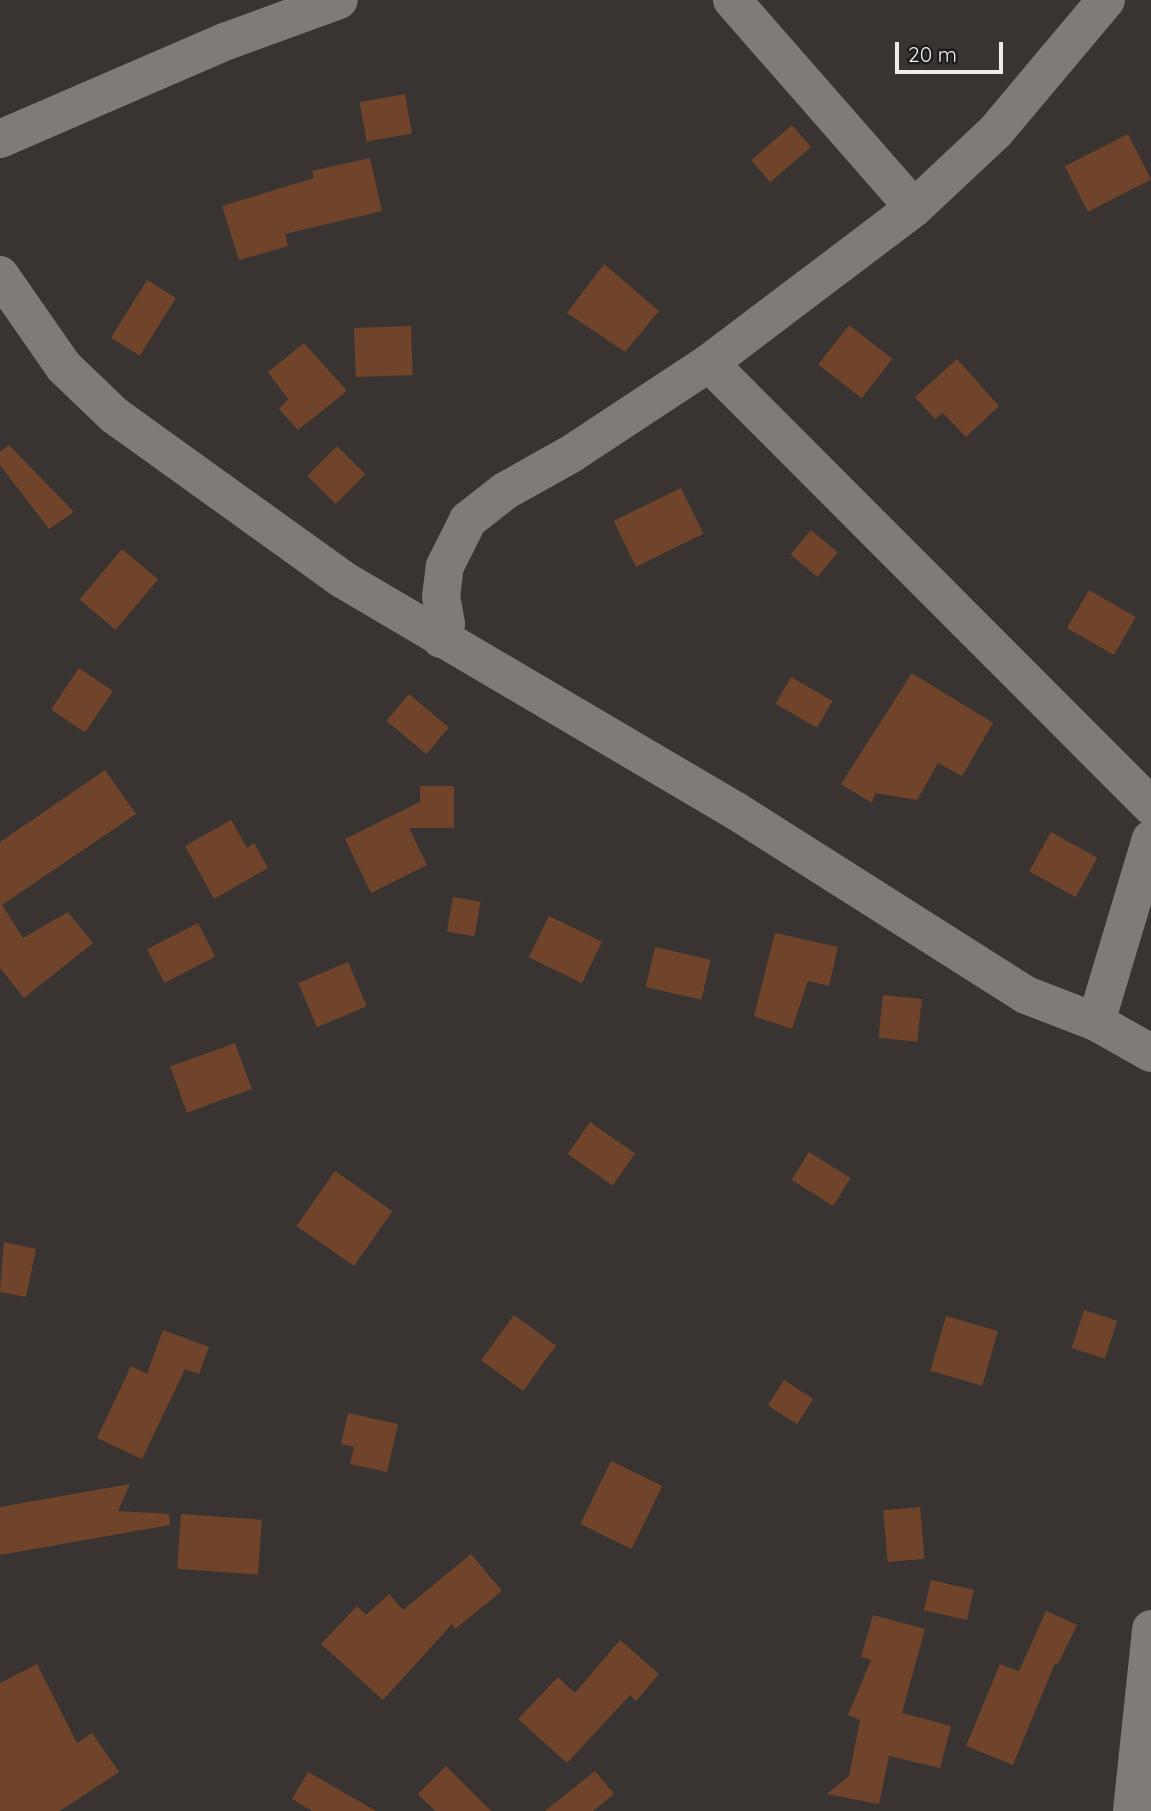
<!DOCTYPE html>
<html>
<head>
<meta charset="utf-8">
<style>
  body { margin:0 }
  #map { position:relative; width:1151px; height:1811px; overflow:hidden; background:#393431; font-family:Quicksand,sans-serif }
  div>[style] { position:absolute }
  .building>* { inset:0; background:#6f442a; transform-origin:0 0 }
  .street>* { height:38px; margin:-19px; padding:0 19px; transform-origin:19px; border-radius:19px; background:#807b77 }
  span { translate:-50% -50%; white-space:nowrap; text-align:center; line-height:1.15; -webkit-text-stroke:6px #1e1c1b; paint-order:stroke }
  .scale { position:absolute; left:895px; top:42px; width:108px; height:32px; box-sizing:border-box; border:4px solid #f0edeb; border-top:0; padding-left:9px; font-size:21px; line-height:24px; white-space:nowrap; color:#f0edeb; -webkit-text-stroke:5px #1e1c1b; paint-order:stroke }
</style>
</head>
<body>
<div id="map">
  <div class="building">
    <div style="left:405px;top:94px;width:40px;height:46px;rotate:80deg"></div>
    <div style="left:792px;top:125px;width:29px;height:54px;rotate:49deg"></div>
    <div style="left:1128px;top:134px;width:51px;height:71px;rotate:63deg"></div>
    <div style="clip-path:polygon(370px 158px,382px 211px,285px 234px,288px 246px,239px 260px,222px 206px,314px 178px,312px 171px)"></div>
    <div style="clip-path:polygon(604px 264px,659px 311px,625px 352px,567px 313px)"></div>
    <div style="left:147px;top:280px;width:34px;height:68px;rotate:32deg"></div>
    <div style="left:849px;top:325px;width:55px;height:50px;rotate:38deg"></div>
    <div style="left:411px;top:326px;width:49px;height:57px;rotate:88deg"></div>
    <div style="clip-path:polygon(304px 343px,347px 391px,298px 430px,279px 409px,288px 399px,268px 372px)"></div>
    <div style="clip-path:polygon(957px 359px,999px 406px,966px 437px,943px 413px,935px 419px,915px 397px)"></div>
    <div style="clip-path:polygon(9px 445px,74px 512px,49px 529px,0 465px,0 452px)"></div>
    <div style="left:337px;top:446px;width:40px;height:42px;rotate:45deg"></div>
    <div style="left:681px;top:488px;width:51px;height:75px;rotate:64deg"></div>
    <div style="left:811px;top:530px;width:35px;height:32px;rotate:40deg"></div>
    <div style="left:122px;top:549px;width:47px;height:66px;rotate:40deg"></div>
    <div style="left:1089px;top:590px;width:54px;height:44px;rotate:30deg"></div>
    <div style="left:79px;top:668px;width:41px;height:50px;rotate:34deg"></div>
    <div style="clip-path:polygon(912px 673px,993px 723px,962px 776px,938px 763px,917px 800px,875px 793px,872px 803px,841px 784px)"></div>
    <div style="left:791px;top:677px;width:48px;height:31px;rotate:30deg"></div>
    <div style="left:409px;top:694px;width:52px;height:35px;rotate:40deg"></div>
    <div style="clip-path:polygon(105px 770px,136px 814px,2px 905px,23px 938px,68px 912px,93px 943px,24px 998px,0 968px,0 842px)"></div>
    <div style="clip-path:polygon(420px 786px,454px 786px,454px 828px,409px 828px,427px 865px,371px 893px,345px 839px,420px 802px)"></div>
    <div style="clip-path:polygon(231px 820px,247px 848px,254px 843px,268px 868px,214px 899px,185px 846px)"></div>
    <div style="left:1051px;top:832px;width:53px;height:45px;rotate:29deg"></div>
    <div style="left:453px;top:897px;width:28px;height:35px;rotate:10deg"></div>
    <div style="left:549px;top:916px;width:59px;height:46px;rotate:26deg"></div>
    <div style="left:198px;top:923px;width:38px;height:57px;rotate:63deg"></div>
    <div style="clip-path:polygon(775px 933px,838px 947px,829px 986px,808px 981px,792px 1029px,754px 1016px)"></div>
    <div style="left:655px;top:947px;width:57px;height:41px;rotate:13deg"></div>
    <div style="left:348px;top:962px;width:48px;height:54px;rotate:67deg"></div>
    <div style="left:883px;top:995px;width:39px;height:43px;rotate:6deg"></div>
    <div style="left:235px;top:1043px;width:49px;height:69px;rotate:70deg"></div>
    <div style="left:590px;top:1122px;width:55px;height:39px;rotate:35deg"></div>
    <div style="left:809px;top:1152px;width:49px;height:33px;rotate:32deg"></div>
    <div style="left:335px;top:1171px;width:70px;height:67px;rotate:35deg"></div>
    <div style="clip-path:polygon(4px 1242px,36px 1249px,26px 1297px,0 1292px)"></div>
    <div style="left:1084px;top:1310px;width:35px;height:40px;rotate:18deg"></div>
    <div style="left:514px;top:1315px;width:52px;height:56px;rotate:36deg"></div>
    <div style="left:946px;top:1316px;width:54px;height:57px;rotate:16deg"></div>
    <div style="clip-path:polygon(163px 1330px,209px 1347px,199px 1374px,185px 1369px,142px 1459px,97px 1438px,131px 1366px,147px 1374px)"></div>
    <div style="left:784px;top:1380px;width:35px;height:30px;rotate:33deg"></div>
    <div style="clip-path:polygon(348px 1413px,398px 1424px,387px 1472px,350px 1464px,354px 1447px,341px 1444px)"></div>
    <div style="left:611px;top:1461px;width:57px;height:70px;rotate:26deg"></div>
    <div style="clip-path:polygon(130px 1484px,118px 1511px,169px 1514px,170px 1525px,0 1555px,0 1507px)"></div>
    <div style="left:920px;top:1507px;width:52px;height:37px;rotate:85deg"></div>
    <div style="left:181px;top:1514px;width:81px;height:55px;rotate:4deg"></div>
    <div style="clip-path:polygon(471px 1554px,502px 1591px,455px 1629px,452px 1624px,383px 1700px,321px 1644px,357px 1606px,366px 1615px,389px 1594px,403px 1610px)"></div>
    <div style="left:931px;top:1580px;width:44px;height:31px;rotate:13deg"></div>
    <div style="clip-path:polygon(1046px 1611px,1077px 1625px,1058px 1664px,1055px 1663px,1013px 1765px,966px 1746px,1000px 1664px,1019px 1671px)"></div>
    <div style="clip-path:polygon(873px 1615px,925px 1629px,902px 1713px,951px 1726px,940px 1768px,889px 1756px,879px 1804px,827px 1794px,849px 1776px,860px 1720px,848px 1715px,871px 1660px,861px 1657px)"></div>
    <div style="clip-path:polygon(620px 1640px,659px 1674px,636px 1701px,630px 1695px,567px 1763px,518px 1719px,558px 1677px,575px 1693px)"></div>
    <div style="clip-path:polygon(37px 1664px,77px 1743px,92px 1733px,119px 1772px,60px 1811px,0 1811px,0 1683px)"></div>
    <div style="clip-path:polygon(446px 1766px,491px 1811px,435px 1811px,418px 1794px)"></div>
    <div style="clip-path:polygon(595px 1771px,614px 1794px,593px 1811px,545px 1811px)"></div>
    <div style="clip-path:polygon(308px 1772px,376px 1811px,312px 1811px,292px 1799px)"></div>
  </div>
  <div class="street">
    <div style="left:732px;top:0;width:276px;rotate:48.8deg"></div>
    <div style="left:0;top:139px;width:247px;rotate:-23.4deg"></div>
    <div style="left:227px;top:41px;width:119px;rotate:-20.1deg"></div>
    <div style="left:0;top:275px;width:112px;rotate:55.2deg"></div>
    <div style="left:64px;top:367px;width:69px;rotate:43.8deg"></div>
    <div style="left:114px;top:415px;width:281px;rotate:35.7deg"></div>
    <div style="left:342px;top:579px;width:457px;rotate:30.5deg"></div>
    <div style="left:736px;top:811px;width:343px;rotate:32.4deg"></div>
    <div style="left:1026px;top:995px;width:75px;rotate:21.1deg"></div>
    <div style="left:1096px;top:1022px;width:63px;rotate:29.4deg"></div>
    <div style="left:709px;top:363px;width:626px;rotate:45.06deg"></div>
    <div style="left:441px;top:639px;width:16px;rotate:-72deg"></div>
    <div style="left:446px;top:624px;width:27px;rotate:-100deg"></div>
    <div style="left:441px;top:597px;width:31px;rotate:-83deg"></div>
    <div style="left:445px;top:566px;width:51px;rotate:-63.4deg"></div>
    <div style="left:468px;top:520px;width:47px;rotate:-38.1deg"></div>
    <div style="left:505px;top:491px;width:76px;rotate:-29.3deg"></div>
    <div style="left:571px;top:454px;width:165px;rotate:-33.4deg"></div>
    <div style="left:709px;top:363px;width:257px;rotate:-37.1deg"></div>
    <div style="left:914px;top:208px;width:112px;rotate:-43.2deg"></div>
    <div style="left:996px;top:131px;width:171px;rotate:-50deg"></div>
    <div style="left:1096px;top:1022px;width:191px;rotate:-73.3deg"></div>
    <div style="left:1132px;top:1811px;width:183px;rotate:-84deg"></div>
  </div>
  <div class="scale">20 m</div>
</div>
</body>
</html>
